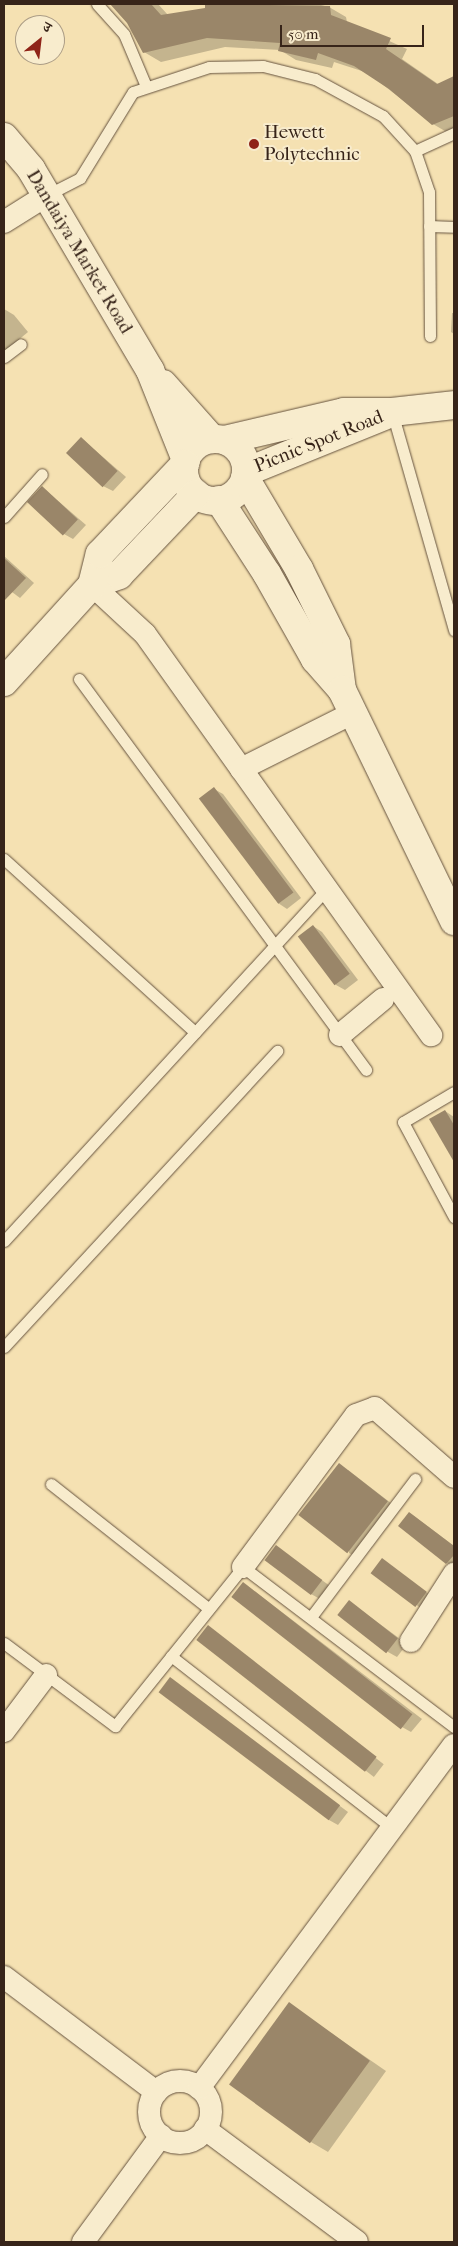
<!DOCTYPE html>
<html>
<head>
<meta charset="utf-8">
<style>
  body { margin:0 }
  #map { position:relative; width:458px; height:2246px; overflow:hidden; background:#f5e1b2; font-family:"IM FELL French Canon","Noto Serif Devanagari",serif }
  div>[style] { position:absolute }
  .shadow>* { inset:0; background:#0003; transform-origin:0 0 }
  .building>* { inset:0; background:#9a8669; transform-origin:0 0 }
  .roads { filter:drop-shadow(0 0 1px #66533f) drop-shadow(0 0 1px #66533f) }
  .lane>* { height:11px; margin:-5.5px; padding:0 5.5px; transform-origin:5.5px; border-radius:5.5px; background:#f8eccd }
  .street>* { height:22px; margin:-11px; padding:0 11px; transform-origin:11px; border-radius:11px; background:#f8eccd }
  .street>.ring { margin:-11px; padding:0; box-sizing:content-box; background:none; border:22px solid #f8eccd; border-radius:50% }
  .secondary>* { height:28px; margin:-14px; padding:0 14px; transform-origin:14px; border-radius:14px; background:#f8eccd }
  .secondary>.ring { margin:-14px; padding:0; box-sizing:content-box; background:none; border:28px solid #f8eccd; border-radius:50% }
  .dots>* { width:14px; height:14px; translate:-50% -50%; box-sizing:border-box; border:2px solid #f8eccd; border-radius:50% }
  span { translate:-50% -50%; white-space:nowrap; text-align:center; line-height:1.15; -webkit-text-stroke:4px #f8eccd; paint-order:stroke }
  .poi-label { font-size:19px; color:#372419 }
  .left { translate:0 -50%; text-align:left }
  .street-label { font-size:19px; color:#372419 }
  .frame { position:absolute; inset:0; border:5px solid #372419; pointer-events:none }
  .north { position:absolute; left:15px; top:15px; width:50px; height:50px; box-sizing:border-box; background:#f8eccd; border:1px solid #ab9c85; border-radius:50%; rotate:29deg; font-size:14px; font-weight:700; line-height:20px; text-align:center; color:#372419 }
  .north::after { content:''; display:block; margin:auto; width:18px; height:22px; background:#8f2418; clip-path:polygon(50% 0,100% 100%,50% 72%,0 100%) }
  .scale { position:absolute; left:280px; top:25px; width:144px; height:22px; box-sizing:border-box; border:2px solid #372419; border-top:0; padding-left:6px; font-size:15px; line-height:18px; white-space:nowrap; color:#372419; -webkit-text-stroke:4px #f8eccd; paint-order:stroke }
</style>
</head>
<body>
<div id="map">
  <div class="shadow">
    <div style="clip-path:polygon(111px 4px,158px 4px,168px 15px,206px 9px,206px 4px,317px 4px,329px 7px,346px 17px,347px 22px,407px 49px,402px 59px,438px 84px,454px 78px,454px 132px,450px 134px,433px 124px,368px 73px,334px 62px,332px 68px,296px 60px,280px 50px,225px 47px,161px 62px,144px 52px,128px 22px)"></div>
    <div style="clip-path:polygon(4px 309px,14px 315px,28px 332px,4px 352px)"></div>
    <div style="clip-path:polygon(452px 313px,454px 313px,454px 334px,451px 332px)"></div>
    <div style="clip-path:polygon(81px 438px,126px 477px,113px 491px,103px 486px)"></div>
    <div style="clip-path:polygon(42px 487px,86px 525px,73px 539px,64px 534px)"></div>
    <div style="clip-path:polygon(4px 556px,34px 583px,20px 598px,4px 586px)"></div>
    <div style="clip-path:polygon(214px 789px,223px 794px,301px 898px,287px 909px,278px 903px,201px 799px)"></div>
    <div style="clip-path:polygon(313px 926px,322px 932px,358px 980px,345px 990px,336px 985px)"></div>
    <div style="clip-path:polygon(445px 1111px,454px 1117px,454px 1159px,431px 1120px)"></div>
    <div style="clip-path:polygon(348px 1470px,396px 1507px,358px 1558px,349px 1553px)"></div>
    <div style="clip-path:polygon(410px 1513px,454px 1546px,454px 1567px,447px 1563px)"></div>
    <div style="clip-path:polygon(276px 1547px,330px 1586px,320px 1599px,311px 1594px)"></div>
    <div style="left:382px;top:1560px;width:65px;height:16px;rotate:36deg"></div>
    <div style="clip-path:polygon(244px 1583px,422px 1719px,411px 1732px,402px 1727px)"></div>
    <div style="clip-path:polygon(350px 1602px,407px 1644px,397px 1657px,388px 1652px)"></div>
    <div style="left:208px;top:1627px;width:223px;height:16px;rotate:38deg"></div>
    <div style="clip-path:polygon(170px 1679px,348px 1812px,338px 1825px,329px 1820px)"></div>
    <div style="clip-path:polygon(289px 2004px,386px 2071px,328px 2152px,311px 2142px)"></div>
  </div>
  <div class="building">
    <div style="clip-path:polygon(110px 4px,151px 4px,161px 15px,205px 8px,205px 4px,330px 6px,331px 15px,391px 38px,386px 49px,437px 84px,454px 76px,454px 116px,432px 125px,389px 89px,354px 66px,318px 53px,316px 60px,278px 51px,280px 43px,207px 38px,143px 53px,127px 23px)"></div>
    <div style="left:81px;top:437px;width:50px;height:22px;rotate:43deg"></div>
    <div style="left:42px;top:486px;width:49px;height:22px;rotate:43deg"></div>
    <div style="clip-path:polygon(4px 558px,26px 578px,4px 601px)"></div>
    <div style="left:214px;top:787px;width:132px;height:19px;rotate:53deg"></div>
    <div style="left:313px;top:925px;width:61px;height:19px;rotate:53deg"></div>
    <div style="clip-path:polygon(445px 1110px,454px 1125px,454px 1162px,429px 1119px)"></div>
    <div style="left:339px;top:1463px;width:62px;height:66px;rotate:38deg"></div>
    <div style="clip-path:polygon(409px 1512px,454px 1546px,454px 1555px,446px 1564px,398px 1526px)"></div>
    <div style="left:276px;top:1545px;width:58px;height:19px;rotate:37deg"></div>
    <div style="left:382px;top:1558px;width:56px;height:19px;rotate:37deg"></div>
    <div style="left:243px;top:1582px;width:215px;height:19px;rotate:38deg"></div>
    <div style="left:349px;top:1600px;width:62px;height:19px;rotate:38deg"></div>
    <div style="left:208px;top:1625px;width:214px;height:19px;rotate:38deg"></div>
    <div style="left:170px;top:1677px;width:213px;height:19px;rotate:37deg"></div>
    <div style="left:289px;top:2002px;width:100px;height:102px;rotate:36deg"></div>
  </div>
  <div class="roads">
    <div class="lane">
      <div style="left:97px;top:4px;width:40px;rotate:48deg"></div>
      <div style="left:124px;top:34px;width:56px;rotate:67.1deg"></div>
      <div style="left:415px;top:151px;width:43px;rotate:-24.8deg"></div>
      <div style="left:47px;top:195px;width:37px;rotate:-27deg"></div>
      <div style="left:80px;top:178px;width:101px;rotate:-58.4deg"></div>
      <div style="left:133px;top:92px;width:80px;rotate:-18.2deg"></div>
      <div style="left:209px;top:67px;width:54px;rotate:-1.1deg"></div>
      <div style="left:263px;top:66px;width:54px;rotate:14deg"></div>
      <div style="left:315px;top:79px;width:77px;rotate:28.6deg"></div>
      <div style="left:383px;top:116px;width:47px;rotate:47.6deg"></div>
      <div style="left:415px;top:151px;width:43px;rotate:71.1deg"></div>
      <div style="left:429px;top:192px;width:144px;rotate:89.6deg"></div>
      <div style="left:429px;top:226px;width:25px;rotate:2deg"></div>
      <div style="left:4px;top:357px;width:21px;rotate:-37deg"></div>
      <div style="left:392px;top:412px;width:227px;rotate:74.1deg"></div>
      <div style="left:4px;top:517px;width:57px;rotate:-48.5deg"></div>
      <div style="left:79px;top:679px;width:485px;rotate:53.7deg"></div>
      <div style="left:4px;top:859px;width:258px;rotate:42.2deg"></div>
      <div style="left:454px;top:1092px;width:59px;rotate:149.5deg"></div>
      <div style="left:403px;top:1122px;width:108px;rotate:61.8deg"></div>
      <div style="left:4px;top:1241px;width:478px;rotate:-47.5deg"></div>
      <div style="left:4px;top:1347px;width:403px;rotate:-47.3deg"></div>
      <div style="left:51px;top:1484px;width:201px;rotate:38.3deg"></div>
      <div style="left:311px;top:1617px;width:173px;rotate:-53deg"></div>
      <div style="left:4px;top:1643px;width:139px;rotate:36.8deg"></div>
      <div style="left:115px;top:1726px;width:204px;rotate:-51.2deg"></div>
      <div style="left:243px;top:1567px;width:265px;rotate:37.2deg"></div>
      <div style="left:171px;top:1656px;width:280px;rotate:37.9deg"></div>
    </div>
    <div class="street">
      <div style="left:4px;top:222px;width:51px;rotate:-32.1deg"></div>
      <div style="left:92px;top:585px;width:72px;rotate:42.8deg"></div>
      <div style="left:145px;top:634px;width:493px;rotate:54.5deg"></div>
      <div style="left:241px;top:769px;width:125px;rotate:-26.6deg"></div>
      <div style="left:340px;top:1035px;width:56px;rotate:-39.9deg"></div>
      <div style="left:243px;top:1567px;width:189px;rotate:-53.4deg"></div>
      <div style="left:356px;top:1415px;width:20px;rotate:-20deg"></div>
      <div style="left:375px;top:1408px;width:105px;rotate:41.1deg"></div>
      <div style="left:411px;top:1641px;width:80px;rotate:-57.3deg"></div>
      <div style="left:4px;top:1731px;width:70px;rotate:-53.1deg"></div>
      <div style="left:4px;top:1977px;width:191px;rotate:37.1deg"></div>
      <div class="ring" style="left:149px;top:2081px;width:40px;height:40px"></div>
      <div style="left:199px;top:2088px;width:427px;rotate:-53.4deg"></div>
      <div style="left:205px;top:2129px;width:189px;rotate:36.6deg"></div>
      <div style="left:83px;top:2242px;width:132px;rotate:-53.7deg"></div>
    </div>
    <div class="secondary">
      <div style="left:4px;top:137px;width:42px;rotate:49.8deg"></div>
      <div style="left:31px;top:169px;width:234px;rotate:59.4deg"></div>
      <div style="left:150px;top:370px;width:97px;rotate:68.2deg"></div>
      <div style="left:163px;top:384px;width:74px;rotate:48.3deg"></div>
      <div class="ring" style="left:184px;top:439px;width:34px;height:34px"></div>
      <div style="left:225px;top:440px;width:122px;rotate:-13.2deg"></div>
      <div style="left:344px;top:412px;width:48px"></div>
      <div style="left:392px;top:412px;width:62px;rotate:-6.4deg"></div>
      <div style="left:246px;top:472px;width:149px;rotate:-22.1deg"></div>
      <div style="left:245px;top:478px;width:106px;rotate:59.3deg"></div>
      <div style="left:299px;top:569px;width:84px;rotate:63.7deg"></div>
      <div style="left:336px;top:644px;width:46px;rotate:82.6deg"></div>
      <div style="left:219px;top:500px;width:88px;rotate:57deg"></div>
      <div style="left:267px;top:574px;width:98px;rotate:60.5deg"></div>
      <div style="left:315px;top:659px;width:41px;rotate:48.9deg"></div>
      <div style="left:342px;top:690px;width:257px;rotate:64.1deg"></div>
      <div style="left:92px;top:585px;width:29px;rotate:-20deg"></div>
      <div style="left:119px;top:575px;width:112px;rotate:-46.5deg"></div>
      <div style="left:4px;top:682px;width:131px;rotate:-47.8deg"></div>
      <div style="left:92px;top:585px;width:32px;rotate:-76deg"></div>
      <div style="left:100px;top:554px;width:124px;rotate:-46.6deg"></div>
    </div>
  </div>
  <div class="dots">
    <div style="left:254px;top:144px;background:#8f2418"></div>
  </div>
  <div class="poi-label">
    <span class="left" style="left:264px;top:144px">Hewett<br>Polytechnic</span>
  </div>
  <div class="street-label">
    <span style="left:79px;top:252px;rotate:59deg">Dandaiya Market Road</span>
    <span style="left:319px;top:442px;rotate:-22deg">Picnic Spot Road</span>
  </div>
  <div class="frame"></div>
  <div class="north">उ</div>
  <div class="scale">50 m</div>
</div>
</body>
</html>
